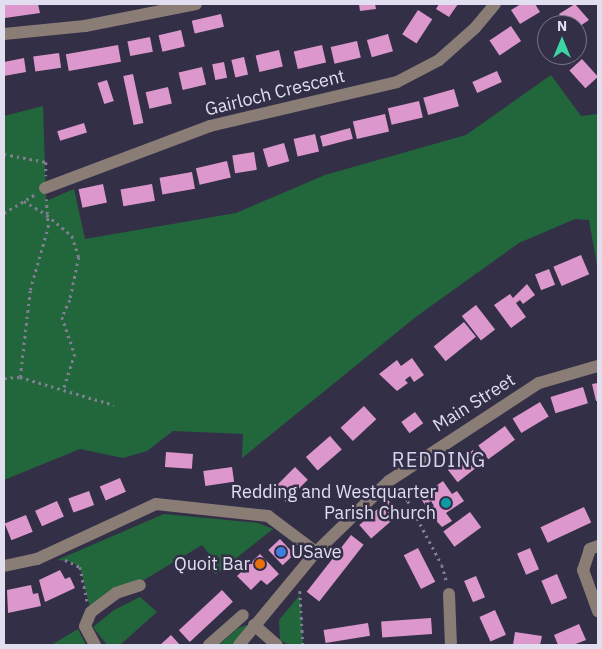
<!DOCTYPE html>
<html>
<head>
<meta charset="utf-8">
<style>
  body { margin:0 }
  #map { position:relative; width:602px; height:649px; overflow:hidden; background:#332f47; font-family:"IBM Plex Sans",sans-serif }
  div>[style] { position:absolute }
  .green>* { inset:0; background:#22673c }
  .building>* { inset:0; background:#dc98cc; transform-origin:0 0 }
  .path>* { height:2.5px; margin-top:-1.25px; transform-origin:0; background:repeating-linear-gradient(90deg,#817d92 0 2.5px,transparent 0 6.5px) }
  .minor>* { height:12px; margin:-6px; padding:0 6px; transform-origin:6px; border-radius:6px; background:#897d75 }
  .dots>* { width:14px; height:14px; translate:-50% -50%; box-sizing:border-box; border:2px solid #332f47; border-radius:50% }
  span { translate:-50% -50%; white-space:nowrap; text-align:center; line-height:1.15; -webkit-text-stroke:5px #332f47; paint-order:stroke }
  .street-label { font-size:18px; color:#e1dfef }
  .poi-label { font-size:18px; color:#e1dfef }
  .right { translate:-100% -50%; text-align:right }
  .left { translate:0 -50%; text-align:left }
  .quarter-label { font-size:20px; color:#d7d3f2; letter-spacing:1px }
  .frame { position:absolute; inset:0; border:5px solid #e1dfef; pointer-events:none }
  .north { position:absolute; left:537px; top:15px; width:50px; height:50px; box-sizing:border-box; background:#332f47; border:1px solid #79758a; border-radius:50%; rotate:0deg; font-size:14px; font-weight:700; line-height:20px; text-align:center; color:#e1dfef }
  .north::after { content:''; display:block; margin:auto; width:18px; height:22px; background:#3cd4a3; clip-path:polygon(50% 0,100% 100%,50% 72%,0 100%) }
</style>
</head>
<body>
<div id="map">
  <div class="green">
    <div style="clip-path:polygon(551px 75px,581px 116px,598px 114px,598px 271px,589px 220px,575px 219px,519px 243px,417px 316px,242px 458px,243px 434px,173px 431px,147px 451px,123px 458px,80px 449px,4px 480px,4px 116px,43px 106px,46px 201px,74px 189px,85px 239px,236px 213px,325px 175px,466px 135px)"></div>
    <div style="clip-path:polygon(164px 514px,258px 523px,273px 529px,216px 574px,197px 562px,210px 555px,202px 545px,91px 612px,80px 567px,69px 561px,57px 560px)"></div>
    <div style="clip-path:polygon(300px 595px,303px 645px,289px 645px,280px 640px,279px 620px)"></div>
    <div style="clip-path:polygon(140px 597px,157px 612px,120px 645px,107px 645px,93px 627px,114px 610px)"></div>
    <div style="clip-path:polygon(251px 624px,232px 645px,219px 645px,238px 628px)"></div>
    <div style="clip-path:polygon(78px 629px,86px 645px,49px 645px,53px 644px)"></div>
  </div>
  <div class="building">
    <div style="clip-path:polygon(4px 4px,38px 4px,40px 13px,5px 18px)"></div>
    <div style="clip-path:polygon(359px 4px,375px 4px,376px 9px,360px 11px)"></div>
    <div style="clip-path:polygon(439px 4px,458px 4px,449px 17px,436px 9px)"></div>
    <div style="clip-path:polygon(521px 4px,535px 4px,540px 12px,520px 24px,511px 10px)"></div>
    <div style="clip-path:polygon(575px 4px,589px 20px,577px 28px,577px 25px,562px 25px,565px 23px,559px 14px)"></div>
    <div style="left:418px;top:10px;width:17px;height:29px;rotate:33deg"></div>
    <div style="left:221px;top:14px;width:13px;height:30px;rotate:77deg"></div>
    <div style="left:511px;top:26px;width:18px;height:26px;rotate:56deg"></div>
    <div style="left:181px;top:30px;width:17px;height:23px;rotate:77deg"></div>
    <div style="left:388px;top:34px;width:18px;height:22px;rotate:74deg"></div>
    <div style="left:150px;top:37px;width:15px;height:23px;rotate:79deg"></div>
    <div style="left:357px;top:41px;width:17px;height:27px;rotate:77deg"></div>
    <div style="left:118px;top:45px;width:17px;height:53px;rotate:80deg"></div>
    <div style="left:322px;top:45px;width:18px;height:29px;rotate:77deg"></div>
    <div style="left:279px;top:50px;width:17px;height:24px;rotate:77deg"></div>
    <div style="left:59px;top:53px;width:15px;height:26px;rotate:82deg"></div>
    <div style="left:244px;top:57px;width:18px;height:13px;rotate:77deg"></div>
    <div style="clip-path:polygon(24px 58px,26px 72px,4px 76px,4px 62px)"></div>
    <div style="left:582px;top:59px;width:24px;height:17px;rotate:48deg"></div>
    <div style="left:224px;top:62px;width:16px;height:12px;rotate:79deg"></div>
    <div style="left:202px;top:67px;width:18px;height:24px;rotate:77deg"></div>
    <div style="left:497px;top:71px;width:12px;height:27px;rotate:66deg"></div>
    <div style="left:133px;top:74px;width:50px;height:10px;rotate:78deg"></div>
    <div style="left:107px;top:80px;width:22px;height:10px;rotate:72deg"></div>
    <div style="left:168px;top:87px;width:17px;height:23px;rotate:77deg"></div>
    <div style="left:454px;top:89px;width:18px;height:32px;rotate:74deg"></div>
    <div style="left:419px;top:101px;width:17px;height:32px;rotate:77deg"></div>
    <div style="left:385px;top:114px;width:18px;height:33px;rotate:77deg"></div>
    <div style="left:84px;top:123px;width:10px;height:28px;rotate:73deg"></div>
    <div style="left:350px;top:128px;width:11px;height:31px;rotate:75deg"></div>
    <div style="left:315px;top:134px;width:18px;height:22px;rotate:77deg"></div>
    <div style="left:284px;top:143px;width:19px;height:22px;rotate:74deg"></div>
    <div style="left:254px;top:152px;width:18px;height:22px;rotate:81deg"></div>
    <div style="left:227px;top:161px;width:17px;height:32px;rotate:77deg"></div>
    <div style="left:192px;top:172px;width:17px;height:33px;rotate:80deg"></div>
    <div style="left:103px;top:184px;width:19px;height:25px;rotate:78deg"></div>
    <div style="left:152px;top:184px;width:17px;height:32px;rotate:80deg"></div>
    <div style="left:581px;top:255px;width:21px;height:30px;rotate:67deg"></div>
    <div style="left:549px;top:269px;width:17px;height:15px;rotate:69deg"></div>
    <div style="clip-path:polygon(527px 284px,535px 295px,523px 304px,520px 300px,516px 303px,526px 317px,511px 328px,494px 305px,510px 294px,513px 298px)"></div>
    <div style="left:476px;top:305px;width:31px;height:18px;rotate:52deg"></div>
    <div style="left:464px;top:322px;width:19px;height:39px;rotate:51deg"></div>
    <div style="clip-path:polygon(412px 358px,424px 375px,414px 382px,410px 376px,405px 380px,408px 383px,397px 391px,379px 374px,397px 360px,401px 366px)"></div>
    <div style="clip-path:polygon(598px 383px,598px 401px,596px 401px,592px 384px)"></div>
    <div style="left:583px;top:387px;width:17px;height:34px;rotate:73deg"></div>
    <div style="left:540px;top:402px;width:17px;height:32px;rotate:59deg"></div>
    <div style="left:364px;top:406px;width:18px;height:32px;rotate:47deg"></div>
    <div style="left:415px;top:412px;width:14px;height:17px;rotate:54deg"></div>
    <div style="left:505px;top:426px;width:17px;height:33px;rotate:54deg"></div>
    <div style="left:330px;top:436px;width:18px;height:32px;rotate:49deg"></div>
    <div style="left:473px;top:450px;width:16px;height:32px;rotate:52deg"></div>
    <div style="left:166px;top:452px;width:27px;height:15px;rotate:4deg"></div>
    <div style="left:232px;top:467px;width:15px;height:29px;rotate:82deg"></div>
    <div style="left:295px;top:467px;width:18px;height:31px;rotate:45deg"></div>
    <div style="left:120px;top:478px;width:15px;height:22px;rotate:67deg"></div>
    <div style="clip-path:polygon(443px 481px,452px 494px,457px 491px,464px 501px,446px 513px,452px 521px,442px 527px,427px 511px,434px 506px,431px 501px,425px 505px,420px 497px)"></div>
    <div style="left:89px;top:491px;width:15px;height:22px;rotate:70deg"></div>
    <div style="left:388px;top:500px;width:18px;height:38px;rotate:49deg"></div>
    <div style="left:57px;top:501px;width:17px;height:24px;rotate:66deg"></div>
    <div style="left:584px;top:507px;width:17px;height:48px;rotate:65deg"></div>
    <div style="left:470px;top:512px;width:19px;height:33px;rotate:54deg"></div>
    <div style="left:26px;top:515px;width:18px;height:23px;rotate:68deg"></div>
    <div style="left:351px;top:535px;width:16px;height:72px;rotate:38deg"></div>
    <div style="left:280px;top:539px;width:21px;height:16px;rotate:47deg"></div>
    <div style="left:418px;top:548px;width:38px;height:16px;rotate:63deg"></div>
    <div style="left:530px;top:548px;width:23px;height:14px;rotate:67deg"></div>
    <div style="clip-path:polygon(260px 554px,279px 574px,267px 585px,261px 580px,251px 590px,237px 576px)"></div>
    <div style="clip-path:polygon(60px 570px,65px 579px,70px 577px,75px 588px,45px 602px,39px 580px)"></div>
    <div style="left:557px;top:574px;width:26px;height:17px;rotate:67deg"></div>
    <div style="left:476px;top:576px;width:23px;height:13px;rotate:67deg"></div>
    <div style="clip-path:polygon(31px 585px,33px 594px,38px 593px,41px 606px,8px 613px,7px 590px)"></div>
    <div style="left:222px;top:590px;width:16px;height:59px;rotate:47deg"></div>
    <div style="left:495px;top:610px;width:27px;height:17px;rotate:66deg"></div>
    <div style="left:431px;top:618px;width:16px;height:50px;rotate:86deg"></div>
    <div style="left:368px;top:623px;width:13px;height:45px;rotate:81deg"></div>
    <div style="clip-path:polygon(579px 624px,586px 640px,573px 645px,558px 645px,554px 635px)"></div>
    <div style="clip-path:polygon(515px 632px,542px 636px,540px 645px,513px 645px)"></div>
    <div style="clip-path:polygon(171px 635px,180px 645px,160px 645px)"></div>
  </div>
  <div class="path">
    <div style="left:4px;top:154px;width:43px;rotate:10.8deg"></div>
    <div style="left:46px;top:162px;width:14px;rotate:90deg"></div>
    <div style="left:24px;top:201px;width:27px;rotate:31deg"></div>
    <div style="left:47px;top:215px;width:33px;rotate:40deg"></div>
    <div style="left:72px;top:236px;width:22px;rotate:72deg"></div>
    <div style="left:79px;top:257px;width:44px;rotate:101.8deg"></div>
    <div style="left:70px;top:300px;width:19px;rotate:115deg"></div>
    <div style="left:62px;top:317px;width:39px;rotate:71deg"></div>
    <div style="left:75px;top:354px;width:38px;rotate:108deg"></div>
    <div style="left:4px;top:213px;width:37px;rotate:-31deg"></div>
    <div style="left:20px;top:377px;width:88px;rotate:-83.4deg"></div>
    <div style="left:30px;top:290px;width:66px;rotate:-74.1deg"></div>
    <div style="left:48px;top:227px;width:28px;rotate:-94deg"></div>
    <div style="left:4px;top:378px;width:16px;rotate:-4deg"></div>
    <div style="left:20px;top:377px;width:98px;rotate:16.6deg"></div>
    <div style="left:397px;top:489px;width:16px;rotate:47deg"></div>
    <div style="left:408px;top:501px;width:72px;rotate:62deg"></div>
    <div style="left:442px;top:565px;width:19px;rotate:74deg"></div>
    <div style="left:65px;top:560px;width:17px;rotate:25deg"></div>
    <div style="left:80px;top:567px;width:35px;rotate:78deg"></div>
    <div style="left:300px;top:591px;width:54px;rotate:86.8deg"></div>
  </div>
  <div class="minor">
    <div style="left:4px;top:34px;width:81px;rotate:-5.6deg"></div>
    <div style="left:85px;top:26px;width:113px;rotate:-11.2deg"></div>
    <div style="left:45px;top:188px;width:176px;rotate:-20.6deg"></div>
    <div style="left:210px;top:126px;width:192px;rotate:-13.2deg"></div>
    <div style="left:397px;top:82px;width:47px;rotate:-27.6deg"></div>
    <div style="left:439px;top:60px;width:48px;rotate:-41.6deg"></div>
    <div style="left:475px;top:28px;width:31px;rotate:-50deg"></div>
    <div style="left:598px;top:546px;width:9px;rotate:159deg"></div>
    <div style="left:590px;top:549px;width:22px;rotate:108deg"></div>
    <div style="left:583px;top:570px;width:44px;rotate:69.9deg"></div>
    <div style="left:4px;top:566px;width:34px;rotate:-12deg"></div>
    <div style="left:37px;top:559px;width:131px;rotate:-24.8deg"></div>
    <div style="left:156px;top:504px;width:113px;rotate:6.1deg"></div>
    <div style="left:268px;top:516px;width:60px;rotate:36.9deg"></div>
    <div style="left:449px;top:594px;width:51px;rotate:87.8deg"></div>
    <div style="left:254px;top:625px;width:30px;rotate:41deg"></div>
    <div style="left:95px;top:645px;width:21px;rotate:-118deg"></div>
    <div style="left:85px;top:626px;width:15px;rotate:-67deg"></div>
    <div style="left:91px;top:612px;width:31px;rotate:-37deg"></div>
    <div style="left:116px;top:593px;width:25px;rotate:-18deg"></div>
    <div style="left:209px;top:645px;width:45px;rotate:-41.4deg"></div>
    <div style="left:239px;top:645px;width:121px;rotate:-50.4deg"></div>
    <div style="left:316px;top:552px;width:102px;rotate:-44.2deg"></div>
    <div style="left:389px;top:481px;width:179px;rotate:-33.2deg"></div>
    <div style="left:539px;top:383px;width:61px;rotate:-16.1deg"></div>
  </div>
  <div class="dots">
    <div style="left:446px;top:503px;background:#0f9aa8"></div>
    <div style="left:281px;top:552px;background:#3f7fe0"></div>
    <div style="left:260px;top:564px;background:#e8710a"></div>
  </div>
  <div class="street-label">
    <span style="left:275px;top:93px;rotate:-14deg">Gairloch Crescent</span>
    <span style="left:474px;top:403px;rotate:-32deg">Main Street</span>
  </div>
  <div class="poi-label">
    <span class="right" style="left:436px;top:503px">Redding and Westquarter<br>Parish Church</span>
    <span class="left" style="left:291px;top:552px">USave</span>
    <span class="right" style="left:250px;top:564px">Quoit Bar</span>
  </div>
  <div class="quarter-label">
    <span style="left:439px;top:459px">REDDING</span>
  </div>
  <div class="frame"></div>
  <div class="north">N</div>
</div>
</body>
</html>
